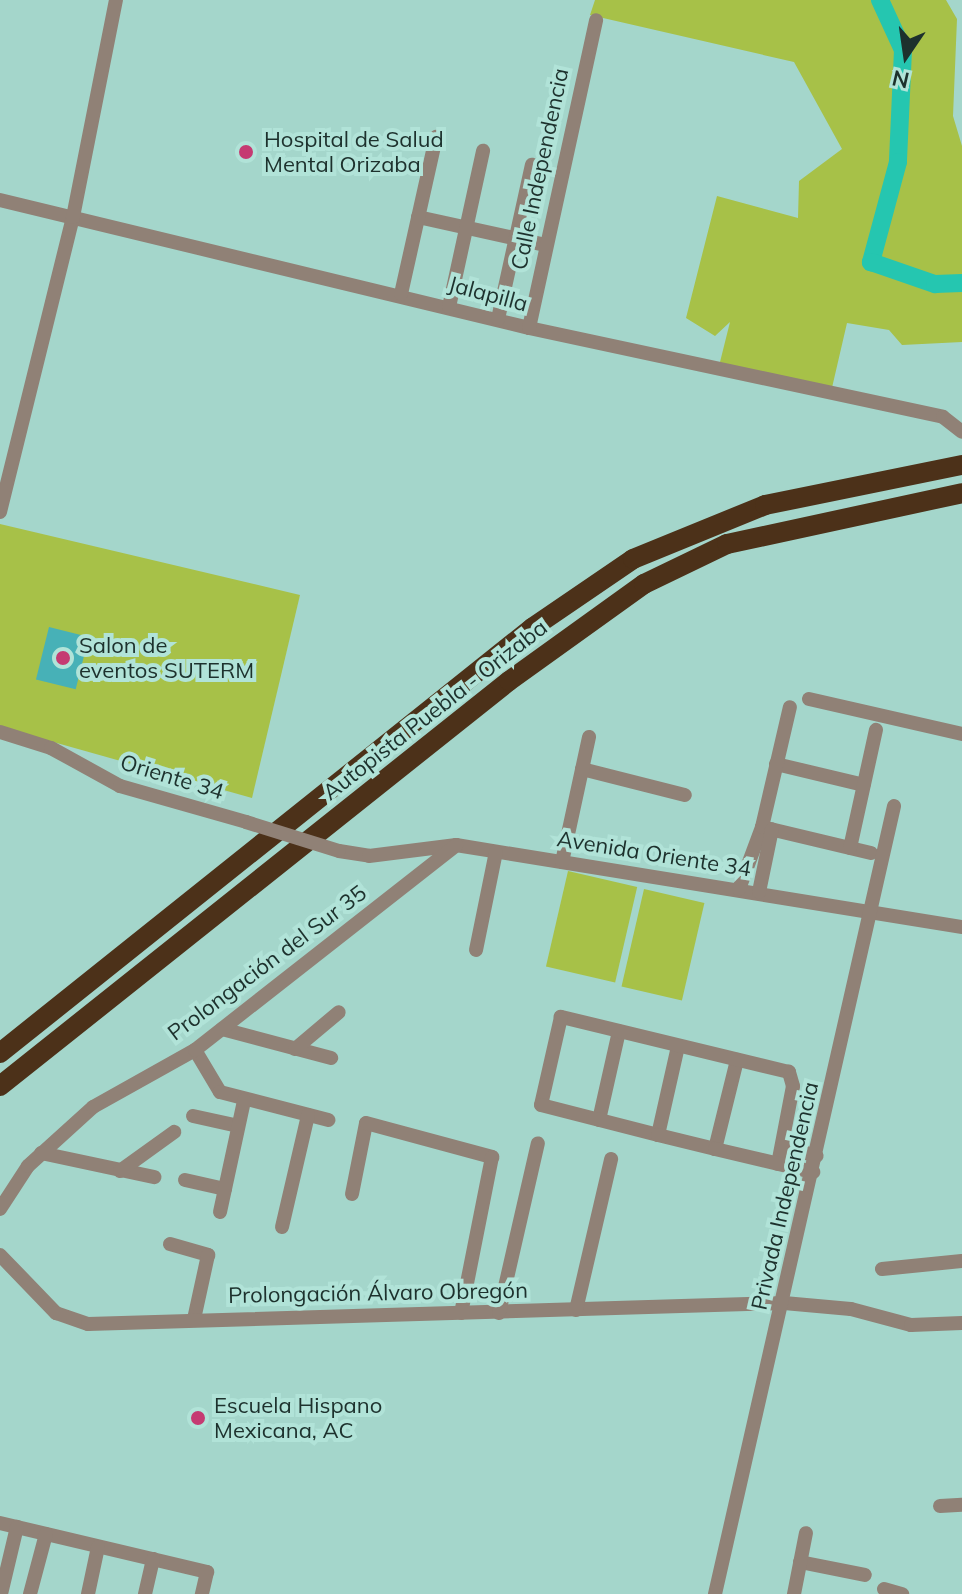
<!DOCTYPE html>
<html>
<head>
<meta charset="utf-8">
<style>
  body { margin:0 }
  #map { position:relative; width:962px; height:1594px; overflow:hidden; background:#a4d6cb; font-family:Mulish,sans-serif }
  div>[style] { position:absolute }
  .green>* { inset:0; background:#a7c148; transform-origin:0 0 }
  .river>* { height:18px; margin:-9px; padding:0 9px; transform-origin:9px; border-radius:9px; background:#25c6b0 }
  .building>* { inset:0; background:#47b1b7; transform-origin:0 0 }
  .minor>* { height:14px; margin:-7px; padding:0 7px; transform-origin:7px; border-radius:7px; background:#908176 }
  .highway>* { height:20px; margin:-10px; padding:0 10px; transform-origin:10px; border-radius:10px; background:#4c3119 }
  .minor-bridge>* { height:14px; margin:-7px; padding:0 7px; transform-origin:7px; border-radius:7px; background:#908176 }
  .dots>* { width:22px; height:22px; translate:-50% -50%; box-sizing:border-box; border:4px solid #b1e3d8; border-radius:50% }
  span { translate:-50% -50%; white-space:nowrap; text-align:center; line-height:1.15; -webkit-text-stroke:8px #b1e3d8; paint-order:stroke }
  .poi-label { font-size:22px; color:#1d312d }
  .left { translate:0 -50%; text-align:left }
  .street-label { font-size:22px; color:#1d312d }
  .north { position:absolute; left:866px; top:16px; width:80px; height:80px; -webkit-text-stroke:6px #b1e3d8; paint-order:stroke; rotate:193deg; font-size:22px; font-weight:700; line-height:32px; text-align:center; color:#1d312d }
  .north::after { content:''; display:block; margin:auto; width:28px; height:36px; background:#1d312d; clip-path:polygon(50% 0,100% 100%,50% 72%,0 100%) }
</style>
</head>
<body>
<div id="map">
  <div class="green">
    <div style="clip-path:polygon(595px 0,946px 0,957px 19px,953px 116px,962px 146px,962px 342px,902px 345px,889px 330px,847px 323px,831px 392px,719px 366px,730px 322px,715px 336px,686px 318px,717px 196px,798px 218px,799px 181px,842px 149px,794px 62px,590px 15px)"></div>
    <div style="clip-path:polygon(0 524px,300px 595px,252px 798px,0 727px)"></div>
    <div style="left:568px;top:871px;width:71px;height:98px;rotate:13deg"></div>
    <div style="left:644px;top:889px;width:62px;height:100px;rotate:13deg"></div>
  </div>
  <div class="river">
    <div style="left:880px;top:0;width:55px;rotate:65.3deg"></div>
    <div style="left:903px;top:50px;width:112px;rotate:92.6deg"></div>
    <div style="left:898px;top:162px;width:104px;rotate:105.1deg"></div>
    <div style="left:871px;top:262px;width:68px;rotate:19deg"></div>
    <div style="left:935px;top:284px;width:27px;rotate:-2deg"></div>
  </div>
  <div class="building">
    <div style="left:49px;top:627px;width:41px;height:54px;rotate:14deg"></div>
  </div>
  <div class="minor">
    <div style="left:0;top:200px;width:544px;rotate:13.6deg"></div>
    <div style="left:529px;top:328px;width:423px;rotate:12.1deg"></div>
    <div style="left:943px;top:417px;width:24px;rotate:38deg"></div>
    <div style="left:418px;top:217px;width:130px;rotate:12.4deg"></div>
    <div style="left:401px;top:294px;width:161px;rotate:-77.4deg"></div>
    <div style="left:449px;top:307px;width:160px;rotate:-77.7deg"></div>
    <div style="left:498px;top:319px;width:158px;rotate:-77.6deg"></div>
    <div style="left:529px;top:328px;width:315px;rotate:-77.7deg"></div>
    <div style="left:0;top:512px;width:304px;rotate:-76.1deg"></div>
    <div style="left:73px;top:217px;width:221px;rotate:-78.8deg"></div>
    <div style="left:809px;top:699px;width:157px;rotate:12.9deg"></div>
    <div style="left:0;top:732px;width:53px;rotate:17.4deg"></div>
    <div style="left:51px;top:748px;width:79px;rotate:28.8deg"></div>
    <div style="left:120px;top:786px;width:131px;rotate:15.9deg"></div>
    <div style="left:776px;top:764px;width:90px;rotate:13.4deg"></div>
    <div style="left:582px;top:769px;width:106px;rotate:14.2deg"></div>
    <div style="left:762px;top:827px;width:112px;rotate:13.4deg"></div>
    <div style="left:850px;top:848px;width:121px;rotate:-77.6deg"></div>
    <div style="left:339px;top:851px;width:30px;rotate:9deg"></div>
    <div style="left:369px;top:856px;width:88px;rotate:-7.2deg"></div>
    <div style="left:456px;top:845px;width:513px;rotate:9.21deg"></div>
    <div style="left:562px;top:862px;width:128px;rotate:-77.8deg"></div>
    <div style="left:739px;top:889px;width:66px;rotate:-69.6deg"></div>
    <div style="left:762px;top:827px;width:123px;rotate:-76.9deg"></div>
    <div style="left:759px;top:892px;width:64px;rotate:-78.3deg"></div>
    <div style="left:476px;top:950px;width:100px;rotate:-78.5deg"></div>
    <div style="left:222px;top:1029px;width:113px;rotate:14.9deg"></div>
    <div style="left:295px;top:1049px;width:57px;rotate:-40.1deg"></div>
    <div style="left:195px;top:1050px;width:49px;rotate:59.2deg"></div>
    <div style="left:220px;top:1092px;width:112px;rotate:14.5deg"></div>
    <div style="left:193px;top:1116px;width:46px;rotate:12.5deg"></div>
    <div style="left:599px;top:1120px;width:91px;rotate:-77.3deg"></div>
    <div style="left:658px;top:1135px;width:91px;rotate:-77.3deg"></div>
    <div style="left:782px;top:1146px;width:36px;rotate:16deg"></div>
    <div style="left:715px;top:1149px;width:92px;rotate:-76.1deg"></div>
    <div style="left:41px;top:1153px;width:116px;rotate:12deg"></div>
    <div style="left:778px;top:1164px;width:79px;rotate:-79.1deg"></div>
    <div style="left:793px;top:1086px;width:15px;rotate:-106deg"></div>
    <div style="left:789px;top:1072px;width:235px;rotate:-166.4deg"></div>
    <div style="left:561px;top:1017px;width:90px;rotate:102.8deg"></div>
    <div style="left:541px;top:1105px;width:121px;rotate:14.4deg"></div>
    <div style="left:658px;top:1135px;width:59px;rotate:13.8deg"></div>
    <div style="left:715px;top:1149px;width:101px;rotate:13.2deg"></div>
    <div style="left:120px;top:1171px;width:67px;rotate:-35.8deg"></div>
    <div style="left:185px;top:1180px;width:41px;rotate:12.7deg"></div>
    <div style="left:352px;top:1194px;width:72px;rotate:-78.8deg"></div>
    <div style="left:366px;top:1123px;width:131px;rotate:15.1deg"></div>
    <div style="left:492px;top:1157px;width:159px;rotate:101.2deg"></div>
    <div style="left:0;top:1209px;width:51px;rotate:-56.9deg"></div>
    <div style="left:28px;top:1166px;width:88px;rotate:-42.2deg"></div>
    <div style="left:93px;top:1107px;width:117px;rotate:-29.2deg"></div>
    <div style="left:195px;top:1050px;width:332px;rotate:-38.1deg"></div>
    <div style="left:220px;top:1212px;width:114px;rotate:-77.8deg"></div>
    <div style="left:282px;top:1227px;width:115px;rotate:-76.9deg"></div>
    <div style="left:170px;top:1244px;width:40px;rotate:16deg"></div>
    <div style="left:208px;top:1255px;width:66px;rotate:102.3deg"></div>
    <div style="left:0;top:1255px;width:81px;rotate:46deg"></div>
    <div style="left:56px;top:1313px;width:34px;rotate:19deg"></div>
    <div style="left:88px;top:1324px;width:696px;rotate:-1.73deg"></div>
    <div style="left:784px;top:1303px;width:67px;rotate:5.1deg"></div>
    <div style="left:851px;top:1309px;width:62px;rotate:14.9deg"></div>
    <div style="left:911px;top:1325px;width:51px;rotate:-2.2deg"></div>
    <div style="left:882px;top:1269px;width:80px;rotate:-5.7deg"></div>
    <div style="left:576px;top:1310px;width:155px;rotate:-76.9deg"></div>
    <div style="left:499px;top:1313px;width:174px;rotate:-77.1deg"></div>
    <div style="left:940px;top:1506px;width:22px;rotate:-3deg"></div>
    <div style="left:0;top:1523px;width:213px;rotate:13.3deg"></div>
    <div style="left:207px;top:1572px;width:23px;rotate:103deg"></div>
    <div style="left:800px;top:1562px;width:66px;rotate:11.3deg"></div>
    <div style="left:884px;top:1589px;width:19px;rotate:16deg"></div>
    <div style="left:1px;top:1594px;width:69px;rotate:-76.6deg"></div>
    <div style="left:30px;top:1594px;width:62px;rotate:-75.1deg"></div>
    <div style="left:88px;top:1594px;width:48px;rotate:-78deg"></div>
    <div style="left:145px;top:1594px;width:36px;rotate:-77deg"></div>
    <div style="left:715px;top:1594px;width:808px;rotate:-77.2deg"></div>
    <div style="left:794px;top:1594px;width:62px;rotate:-78.9deg"></div>
  </div>
  <div class="highway">
    <div style="left:0;top:1053px;width:681px;rotate:-38.62deg"></div>
    <div style="left:532px;top:628px;width:122px;rotate:-34.3deg"></div>
    <div style="left:633px;top:559px;width:143px;rotate:-22.2deg"></div>
    <div style="left:765px;top:505px;width:201px;rotate:-11.5deg"></div>
    <div style="left:0;top:1086px;width:650px;rotate:-38.51deg"></div>
    <div style="left:509px;top:681px;width:166px;rotate:-35.7deg"></div>
    <div style="left:644px;top:584px;width:92px;rotate:-25.7deg"></div>
    <div style="left:727px;top:544px;width:240px;rotate:-12.2deg"></div>
  </div>
  <div class="minor-bridge">
    <div style="left:246px;top:822px;width:97px;rotate:17.3deg"></div>
  </div>
  <div class="dots">
    <div style="left:246px;top:152px;background:#c53b72"></div>
    <div style="left:63px;top:658px;background:#c53b72"></div>
    <div style="left:198px;top:1418px;background:#c53b72"></div>
  </div>
  <div class="poi-label">
    <span class="left" style="left:264px;top:152px">Hospital de Salud<br>Mental Orizaba</span>
    <span class="left" style="left:79px;top:658px">Salon de<br>eventos SUTERM</span>
    <span class="left" style="left:214px;top:1418px">Escuela Hispano<br>Mexicana, AC</span>
  </div>
  <div class="street-label">
    <span style="left:540px;top:169px;rotate:-78deg">Calle Independencia</span>
    <span style="left:488px;top:294px;rotate:15deg">Jalapilla</span>
    <span style="left:435px;top:710px;rotate:-38deg">Autopista Puebla - Orizaba</span>
    <span style="left:172px;top:777px;rotate:17deg">Oriente 34</span>
    <span style="left:654px;top:854px;rotate:9deg">Avenida Oriente 34</span>
    <span style="left:267px;top:963px;rotate:-37deg">Prolongación del Sur 35</span>
    <span style="left:785px;top:1196px;rotate:-77deg">Privada Independencia</span>
    <span style="left:378px;top:1293px;rotate:-1deg">Prolongación Álvaro Obregón</span>
  </div>
  <div class="north">N</div>
</div>
</body>
</html>
